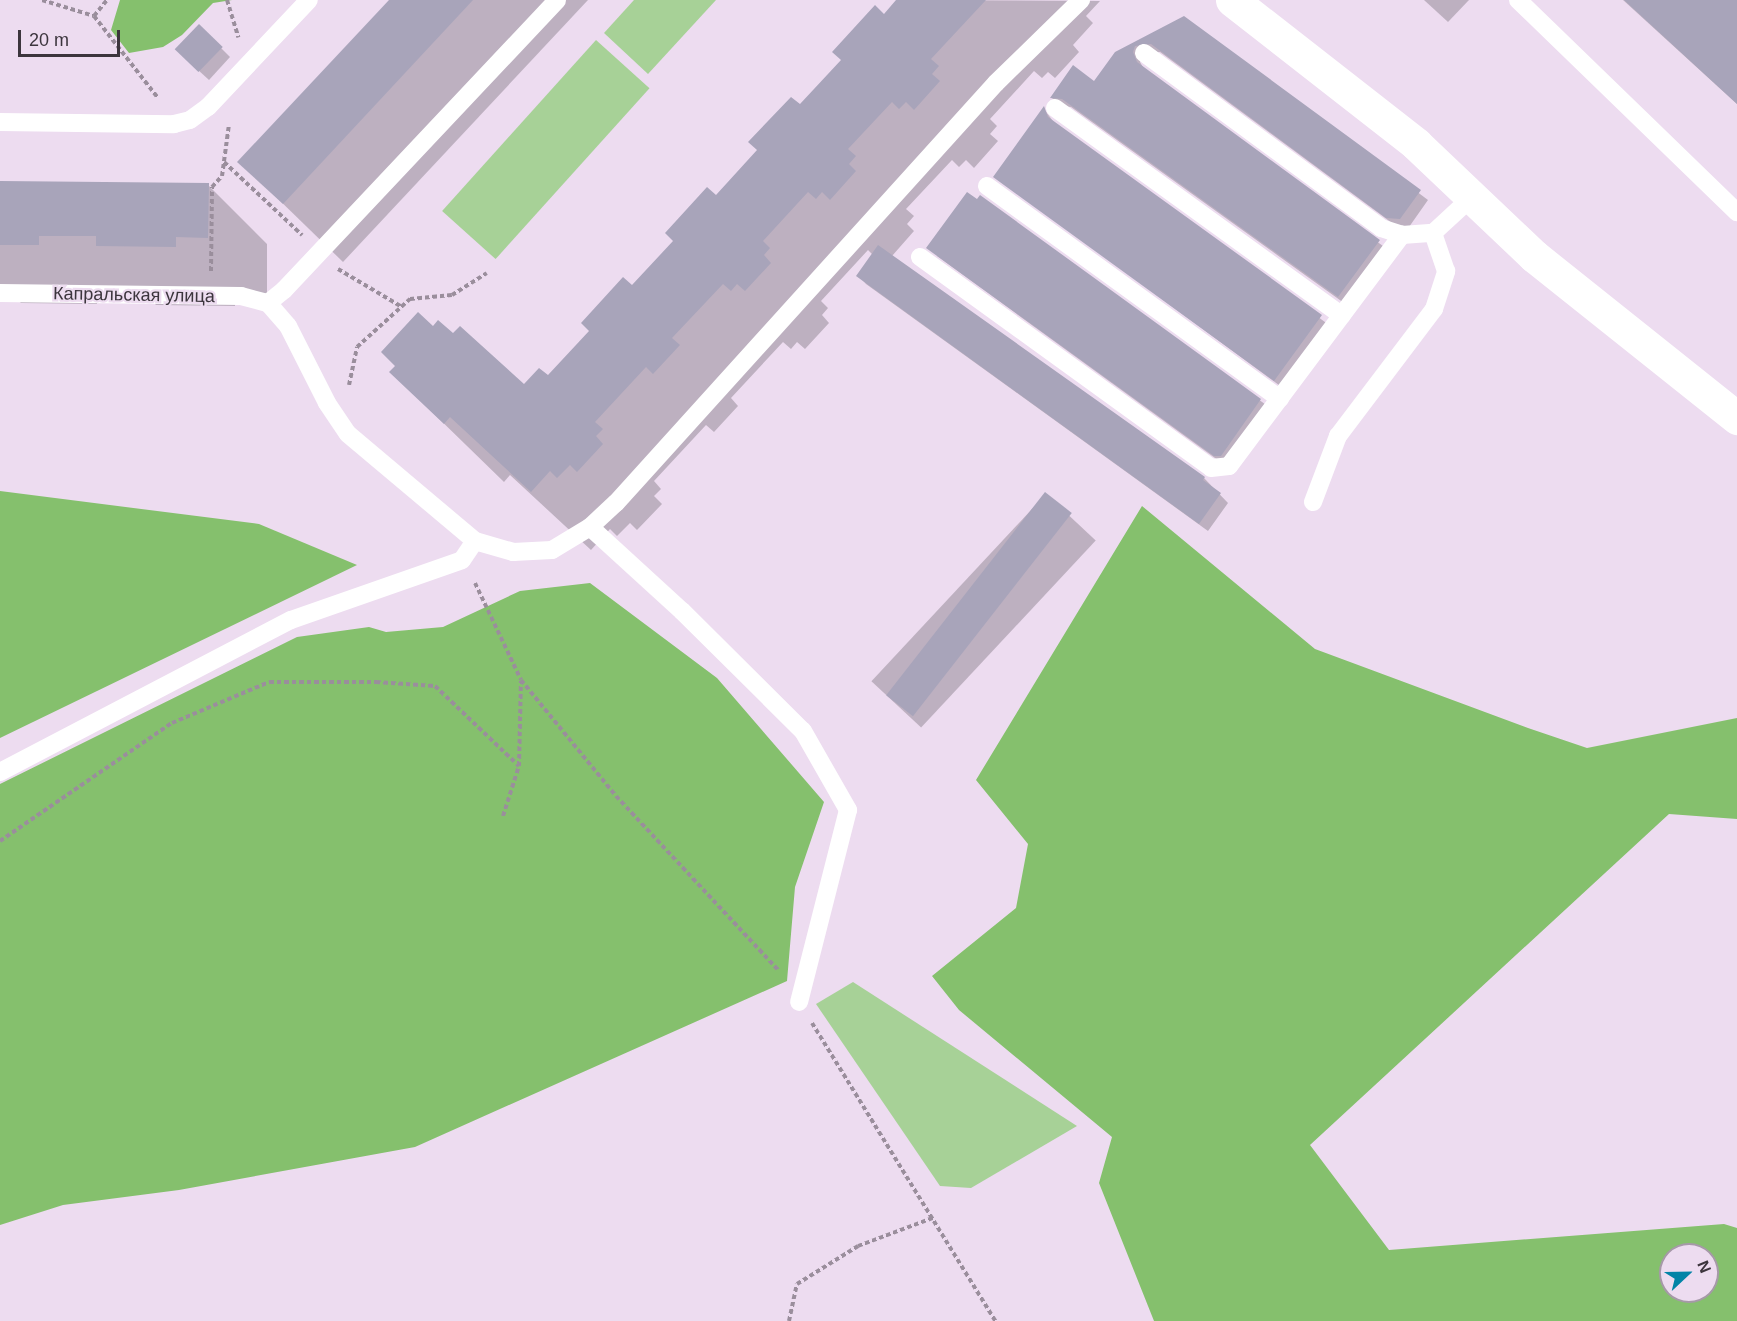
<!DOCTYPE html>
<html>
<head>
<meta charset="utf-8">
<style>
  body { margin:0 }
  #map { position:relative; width:1737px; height:1321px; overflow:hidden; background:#eddcf0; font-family:Helvetica,sans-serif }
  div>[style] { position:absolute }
  .green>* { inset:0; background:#a7d197; transform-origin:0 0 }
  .forest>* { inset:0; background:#85c06d }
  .shadow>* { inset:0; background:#0003; transform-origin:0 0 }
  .building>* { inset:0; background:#a8a4ba; transform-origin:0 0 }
  .path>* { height:4px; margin-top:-2px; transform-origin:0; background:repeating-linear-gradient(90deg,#9a8e9c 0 4.5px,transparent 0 7.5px) }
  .service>* { height:18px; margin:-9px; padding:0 9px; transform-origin:9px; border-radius:9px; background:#fff }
  .minor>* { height:33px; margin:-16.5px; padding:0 16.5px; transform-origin:16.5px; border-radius:16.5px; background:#fff }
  span { translate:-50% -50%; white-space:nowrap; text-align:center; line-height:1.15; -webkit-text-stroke:4.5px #eddcf0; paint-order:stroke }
  .street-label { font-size:18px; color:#3c353d }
  .north { position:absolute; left:1659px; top:1243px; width:60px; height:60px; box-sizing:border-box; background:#eddcf0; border:2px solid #a699a8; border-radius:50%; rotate:68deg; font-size:16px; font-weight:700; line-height:24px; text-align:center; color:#3c353d }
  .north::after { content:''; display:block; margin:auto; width:21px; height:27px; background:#0284a7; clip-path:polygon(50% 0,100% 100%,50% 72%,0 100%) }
  .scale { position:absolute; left:18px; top:30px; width:102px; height:27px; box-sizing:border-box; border:3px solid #3c353d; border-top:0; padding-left:8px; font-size:18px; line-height:21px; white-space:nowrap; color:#3c353d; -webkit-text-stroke:4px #eddcf0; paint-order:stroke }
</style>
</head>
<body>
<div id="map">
  <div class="green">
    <div style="clip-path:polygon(634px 0,716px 0,648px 74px,604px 33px)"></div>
    <div style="left:596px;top:40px;width:72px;height:230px;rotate:42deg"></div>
    <div style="clip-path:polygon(853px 982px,1077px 1126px,971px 1188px,940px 1186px,816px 1004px)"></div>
  </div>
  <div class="forest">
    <div style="clip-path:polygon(120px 0,232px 0,213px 3px,182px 35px,163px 47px,129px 53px,111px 30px)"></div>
    <div style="clip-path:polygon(0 491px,259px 524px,357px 565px,0 738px)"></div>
    <div style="clip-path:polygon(evenodd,1142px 506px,1315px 649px,1528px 728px,1587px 748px,1737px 718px,1737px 819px,1669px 814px,1310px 1145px,1389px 1250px,1724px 1224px,1737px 1228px,1737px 1321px,1154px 1321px,1099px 1183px,1112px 1137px,959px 1010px,932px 976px,1016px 908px,1028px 844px,976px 780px,1142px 506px,1671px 1255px,1707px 1255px,1707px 1291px,1671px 1291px,1671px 1255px)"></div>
    <div style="clip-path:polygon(590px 583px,717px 678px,824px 802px,795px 887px,787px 981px,415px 1147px,179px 1190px,63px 1205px,0 1225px,0 784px,297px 637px,369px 627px,386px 632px,443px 627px,520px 591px)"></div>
  </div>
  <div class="shadow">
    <div style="clip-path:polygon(391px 0,588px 0,343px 262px,239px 161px)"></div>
    <div style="clip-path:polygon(898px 0,1100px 1px,1086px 16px,1093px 23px,1073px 45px,1079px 52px,1055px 78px,1048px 72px,1042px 78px,1034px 71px,990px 119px,997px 126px,990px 134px,998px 141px,974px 168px,966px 160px,959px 167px,952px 160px,906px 209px,914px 216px,907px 224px,914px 231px,892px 256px,1204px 478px,1228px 503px,1208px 531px,866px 284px,858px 275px,873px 255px,868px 250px,821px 301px,828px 308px,822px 315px,829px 323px,805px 349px,797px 342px,791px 349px,783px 342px,731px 398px,738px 406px,714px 432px,706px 425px,654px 481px,661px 489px,654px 496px,662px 504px,637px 530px,630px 523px,617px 536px,610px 529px,591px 550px,510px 475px,504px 482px,391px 372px,433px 328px,453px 336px,524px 386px,548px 377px)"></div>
    <div style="clip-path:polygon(1424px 0,1469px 0,1448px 22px)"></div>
    <div style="clip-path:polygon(1623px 0,1737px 0,1737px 104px)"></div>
    <div style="clip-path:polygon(1184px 17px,1428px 200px,1409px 227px,1396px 226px,1160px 52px,1143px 54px,1140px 62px,1144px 69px,1387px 249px,1344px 303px,1071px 107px,1060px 106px,1052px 98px,1095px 83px,1116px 53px)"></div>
    <div style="clip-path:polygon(199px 26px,230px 57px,209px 80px,185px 58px)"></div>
    <div style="clip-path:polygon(1044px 109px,1055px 124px,1329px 325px,1283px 388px,995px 176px)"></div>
    <div style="clip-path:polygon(0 182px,208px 185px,267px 244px,267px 297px,235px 296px,235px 306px,156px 305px,147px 295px,97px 294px,97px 304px,21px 303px,11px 293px,0 293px)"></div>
    <div style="left:980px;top:197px;width:358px;height:73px;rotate:36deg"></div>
    <div style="left:1046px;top:494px;width:68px;height:256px;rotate:43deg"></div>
  </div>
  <div class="building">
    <div style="clip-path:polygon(389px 0,473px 0,283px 204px,237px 162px)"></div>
    <div style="clip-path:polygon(896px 0,986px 0,931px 59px,939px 66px,932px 74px,940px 81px,914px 110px,906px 102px,899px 109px,892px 102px,848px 149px,856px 156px,849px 164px,856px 171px,830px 200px,822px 192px,816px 199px,808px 192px,763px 241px,770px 248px,764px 255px,771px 263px,745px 291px,737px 284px,731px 291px,723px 284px,672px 338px,680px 345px,653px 374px,646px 367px,595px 422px,603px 429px,596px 436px,603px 444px,577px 472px,570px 465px,557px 478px,550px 471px,531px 492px,450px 417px,444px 424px,389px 372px,395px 366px,381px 352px,418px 312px,433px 326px,438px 320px,453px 333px,460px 326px,524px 384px,539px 368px,548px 375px,589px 331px,581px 323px,623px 277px,632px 285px,673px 241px,665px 233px,707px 187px,716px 195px,757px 150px,748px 142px,791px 97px,800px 104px,841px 60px,832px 52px,875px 5px,884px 14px)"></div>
    <div style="clip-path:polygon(1624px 0,1737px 0,1737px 104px)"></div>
    <div style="clip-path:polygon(1184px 16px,1421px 190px,1400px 219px,1386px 218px,1151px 44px,1135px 46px,1133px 52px,1137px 62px,1380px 240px,1338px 297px,1062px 99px,1050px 98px,1073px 65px,1094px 81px,1115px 52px)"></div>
    <div style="left:199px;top:24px;width:33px;height:35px;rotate:44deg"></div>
    <div style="clip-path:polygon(1044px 106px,1048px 117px,1322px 315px,1274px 381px,993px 177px)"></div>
    <div style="clip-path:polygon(0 181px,209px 183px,208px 238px,176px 237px,176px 247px,96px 246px,96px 236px,39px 236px,39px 245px,0 245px)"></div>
    <div style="clip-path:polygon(967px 192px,977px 199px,980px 195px,1261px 399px,1221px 456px,1214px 456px,926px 248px)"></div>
    <div style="clip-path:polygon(878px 245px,1205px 477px,1203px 480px,1221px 493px,1199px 524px,856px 276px)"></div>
    <div style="left:1045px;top:492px;width:34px;height:258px;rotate:38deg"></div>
  </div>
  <div class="path">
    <div style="left:42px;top:0;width:54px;rotate:17.1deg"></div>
    <div style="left:94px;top:16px;width:104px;rotate:52deg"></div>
    <div style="left:227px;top:0;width:39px;rotate:73deg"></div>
    <div style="left:94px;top:16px;width:21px;rotate:-51deg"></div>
    <div style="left:224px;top:162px;width:107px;rotate:43.1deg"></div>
    <div style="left:338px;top:269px;width:74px;rotate:30.7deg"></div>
    <div style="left:211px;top:271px;width:84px;rotate:-89.3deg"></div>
    <div style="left:212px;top:187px;width:15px;rotate:-48deg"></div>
    <div style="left:222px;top:176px;width:52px;rotate:-82.3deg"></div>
    <div style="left:349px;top:385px;width:39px;rotate:-78deg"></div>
    <div style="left:357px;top:347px;width:72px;rotate:-42.2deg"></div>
    <div style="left:410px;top:299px;width:42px;rotate:-5.4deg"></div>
    <div style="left:452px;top:295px;width:41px;rotate:-32.2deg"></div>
    <div style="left:475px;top:583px;width:107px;rotate:64.6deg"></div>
    <div style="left:521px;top:680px;width:150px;rotate:50.7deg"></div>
    <div style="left:616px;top:796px;width:239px;rotate:47deg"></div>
    <div style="left:503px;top:816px;width:52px;rotate:-72.3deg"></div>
    <div style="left:519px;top:766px;width:85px;rotate:-88.7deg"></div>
    <div style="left:0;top:841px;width:209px;rotate:-34.5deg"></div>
    <div style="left:172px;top:723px;width:105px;rotate:-22.9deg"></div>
    <div style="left:269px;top:682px;width:107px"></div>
    <div style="left:376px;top:682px;width:59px;rotate:3.9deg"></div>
    <div style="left:435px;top:686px;width:116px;rotate:43.6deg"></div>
    <div style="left:812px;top:1023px;width:350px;rotate:58.4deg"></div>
    <div style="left:789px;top:1321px;width:38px;rotate:-78deg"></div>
    <div style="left:797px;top:1284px;width:72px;rotate:-31.9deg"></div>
    <div style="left:858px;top:1246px;width:80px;rotate:-20.5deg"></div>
  </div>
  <div class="service">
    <div style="left:1518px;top:0;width:305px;rotate:44.1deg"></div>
    <div style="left:1144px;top:53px;width:295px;rotate:36.4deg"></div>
    <div style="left:1381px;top:228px;width:22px;rotate:18deg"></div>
    <div style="left:1055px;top:108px;width:354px;rotate:35.9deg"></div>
    <div style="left:0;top:122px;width:174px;rotate:0.7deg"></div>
    <div style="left:174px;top:124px;width:16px;rotate:-14deg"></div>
    <div style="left:190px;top:120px;width:22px;rotate:-36deg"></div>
    <div style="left:208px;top:107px;width:147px;rotate:-46.7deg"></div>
    <div style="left:987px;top:186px;width:362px;rotate:36deg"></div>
    <div style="left:920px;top:257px;width:359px;rotate:35.9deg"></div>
    <div style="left:1211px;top:468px;width:18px;rotate:-6deg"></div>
    <div style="left:1229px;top:466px;width:289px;rotate:-53.2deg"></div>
    <div style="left:1402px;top:235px;width:31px;rotate:-4deg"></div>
    <div style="left:1433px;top:233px;width:53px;rotate:-42.7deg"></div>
    <div style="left:0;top:293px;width:241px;rotate:0.7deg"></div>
    <div style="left:241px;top:296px;width:28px;rotate:15deg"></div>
    <div style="left:268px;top:303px;width:30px;rotate:49deg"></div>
    <div style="left:288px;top:326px;width:86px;rotate:63.1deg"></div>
    <div style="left:327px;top:403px;width:37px;rotate:56deg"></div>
    <div style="left:348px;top:434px;width:166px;rotate:40.1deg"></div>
    <div style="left:475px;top:541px;width:40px;rotate:16deg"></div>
    <div style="left:513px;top:552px;width:39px;rotate:-3deg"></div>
    <div style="left:552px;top:550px;width:44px;rotate:-31.2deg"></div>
    <div style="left:590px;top:527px;width:35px;rotate:-43deg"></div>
    <div style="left:616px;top:503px;width:566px;rotate:-47.86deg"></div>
    <div style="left:996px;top:83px;width:119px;rotate:-44.3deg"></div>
    <div style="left:268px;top:303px;width:21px;rotate:-39deg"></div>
    <div style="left:284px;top:290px;width:398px;rotate:-46.7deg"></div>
    <div style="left:1313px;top:502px;width:71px;rotate:-69.3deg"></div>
    <div style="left:1338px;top:436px;width:159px;rotate:-52.9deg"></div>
    <div style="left:1434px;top:309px;width:40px;rotate:-72deg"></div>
    <div style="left:1446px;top:271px;width:40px;rotate:-108.9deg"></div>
    <div style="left:590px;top:527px;width:125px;rotate:42.4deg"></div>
    <div style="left:682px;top:611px;width:170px;rotate:44.8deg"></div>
    <div style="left:803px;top:731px;width:91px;rotate:60.3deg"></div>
    <div style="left:848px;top:810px;width:198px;rotate:104.3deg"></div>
    <div style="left:0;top:772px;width:328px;rotate:-27.6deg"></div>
    <div style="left:291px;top:620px;width:181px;rotate:-19.3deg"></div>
    <div style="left:462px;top:560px;width:23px;rotate:-56deg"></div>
  </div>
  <div class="minor">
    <div style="left:1232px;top:0;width:234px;rotate:38deg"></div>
    <div style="left:1416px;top:144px;width:163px;rotate:43.5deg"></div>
    <div style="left:1534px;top:256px;width:260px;rotate:38.6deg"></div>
  </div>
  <div class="street-label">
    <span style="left:134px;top:295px;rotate:1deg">Капральская улица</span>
  </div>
  <div class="north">N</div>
  <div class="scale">20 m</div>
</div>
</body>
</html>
